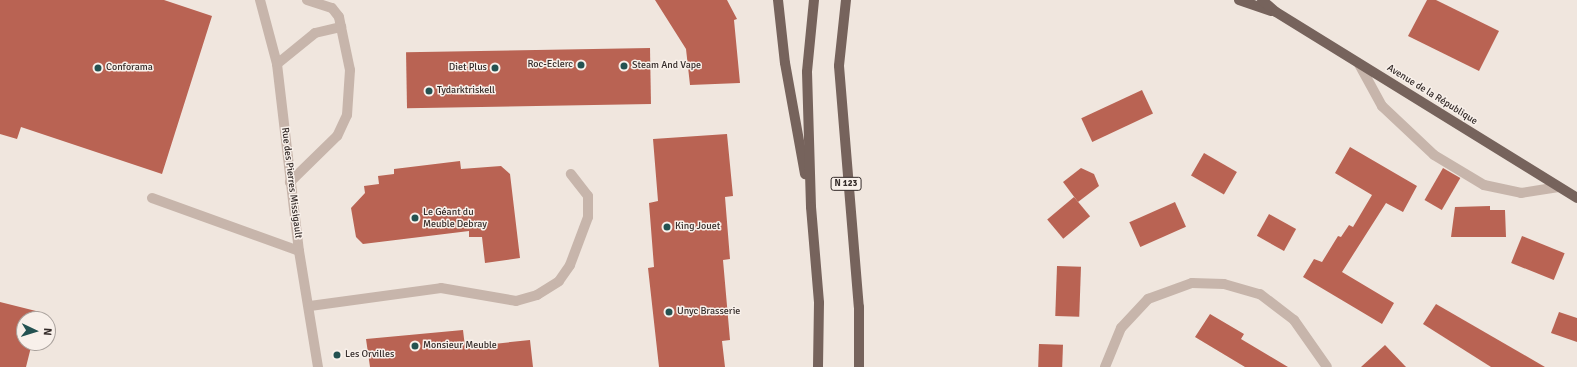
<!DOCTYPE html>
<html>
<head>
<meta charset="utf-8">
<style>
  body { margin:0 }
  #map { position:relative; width:1577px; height:367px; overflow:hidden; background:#f0e6de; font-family:Signika,sans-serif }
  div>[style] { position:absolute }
  .building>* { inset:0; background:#b96353; transform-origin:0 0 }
  .minor>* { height:10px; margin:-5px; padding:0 5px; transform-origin:5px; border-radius:5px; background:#c7b5ab }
  .major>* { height:10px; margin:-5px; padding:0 5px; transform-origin:5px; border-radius:5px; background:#76635c }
  .dots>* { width:11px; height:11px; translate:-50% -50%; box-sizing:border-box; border:2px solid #f8f0ea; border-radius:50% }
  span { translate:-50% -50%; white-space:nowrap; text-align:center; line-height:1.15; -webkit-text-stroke:3px #f8f0ea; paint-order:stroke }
  .shield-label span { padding:1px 3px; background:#f8f0ea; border:1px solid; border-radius:3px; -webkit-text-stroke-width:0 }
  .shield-label { font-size:9px; color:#352c2a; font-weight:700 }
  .poi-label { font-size:10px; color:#352c2a }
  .right { translate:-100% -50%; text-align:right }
  .left { translate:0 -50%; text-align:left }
  .street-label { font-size:10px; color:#352c2a }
  .north { position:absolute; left:16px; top:311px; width:40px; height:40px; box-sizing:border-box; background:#f8f0ea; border:1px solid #aaa29d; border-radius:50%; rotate:94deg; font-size:11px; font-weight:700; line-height:16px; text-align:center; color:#352c2a }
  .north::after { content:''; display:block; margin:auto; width:14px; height:18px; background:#245251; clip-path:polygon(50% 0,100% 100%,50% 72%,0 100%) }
</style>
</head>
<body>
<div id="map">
  <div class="building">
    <div style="clip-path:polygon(0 0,164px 0,212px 16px,162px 174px,21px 127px,17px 139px,0 134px)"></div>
    <div style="clip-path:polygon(655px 0,727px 0,737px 19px,734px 20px,740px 83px,690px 85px,686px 49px)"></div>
    <div style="clip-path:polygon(1427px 0,1436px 0,1499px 31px,1479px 71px,1408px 36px)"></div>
    <div style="left:650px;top:48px;width:56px;height:244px;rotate:89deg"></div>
    <div style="left:1142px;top:90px;width:26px;height:67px;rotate:65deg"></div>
    <div style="clip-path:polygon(727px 134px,733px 196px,725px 197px,730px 259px,723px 260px,730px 340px,722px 341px,725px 367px,659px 367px,648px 268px,654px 267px,649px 203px,658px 201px,653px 139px)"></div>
    <div style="clip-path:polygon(1350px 147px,1417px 186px,1403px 212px,1386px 203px,1342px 272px,1394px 303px,1382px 324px,1303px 277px,1314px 259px,1322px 262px,1338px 236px,1341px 237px,1349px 225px,1353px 227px,1372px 195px,1335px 173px)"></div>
    <div style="left:1204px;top:153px;width:38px;height:26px;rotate:30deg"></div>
    <div style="clip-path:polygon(460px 161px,461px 169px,501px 166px,510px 174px,520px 258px,485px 263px,482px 237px,469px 237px,469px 231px,363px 244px,356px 237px,351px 208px,365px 193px,364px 186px,379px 184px,378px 176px,394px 174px,394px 169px)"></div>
    <div style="clip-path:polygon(1081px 168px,1094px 174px,1099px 186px,1078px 202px,1063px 182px)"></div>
    <div style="left:1443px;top:168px;width:20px;height:37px;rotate:30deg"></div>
    <div style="left:1074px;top:197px;width:25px;height:35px;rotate:50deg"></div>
    <div style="left:1175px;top:202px;width:27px;height:50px;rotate:66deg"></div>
    <div style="clip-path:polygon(1490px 206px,1490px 210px,1505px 210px,1506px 237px,1451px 237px,1455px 207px)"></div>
    <div style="left:1269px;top:214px;width:31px;height:25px;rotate:29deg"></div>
    <div style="left:1522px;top:236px;width:46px;height:29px;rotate:22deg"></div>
    <div style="left:1057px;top:266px;width:24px;height:50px;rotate:2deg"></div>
    <div style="clip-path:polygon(0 302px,40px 312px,39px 319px,24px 319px,24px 343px,32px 343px,26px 367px,0 367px)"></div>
    <div style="clip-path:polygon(1436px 304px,1545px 367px,1491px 367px,1423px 324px)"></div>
    <div style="clip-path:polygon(1559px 312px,1577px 318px,1577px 342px,1551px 333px)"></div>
    <div style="clip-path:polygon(1210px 314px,1244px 334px,1241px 339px,1288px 367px,1245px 367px,1195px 337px)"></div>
    <div style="clip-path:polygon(463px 330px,465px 347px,530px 340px,533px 367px,370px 367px,366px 339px)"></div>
    <div style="left:1039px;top:344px;width:24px;height:23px;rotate:2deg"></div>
    <div style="clip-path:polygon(1385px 345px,1406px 367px,1361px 367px)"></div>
  </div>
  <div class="minor">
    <div style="left:260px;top:0;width:66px;rotate:75.1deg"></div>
    <div style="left:277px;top:64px;width:188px;rotate:83.3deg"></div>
    <div style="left:299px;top:251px;width:118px;rotate:80.7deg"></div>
    <div style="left:307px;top:0;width:26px;rotate:18deg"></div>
    <div style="left:332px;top:8px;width:11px;rotate:52deg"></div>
    <div style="left:339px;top:17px;width:10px;rotate:79deg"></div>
    <div style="left:277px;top:64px;width:49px;rotate:-39.2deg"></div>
    <div style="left:315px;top:33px;width:27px;rotate:-13deg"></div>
    <div style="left:341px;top:27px;width:44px;rotate:78.2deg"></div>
    <div style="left:350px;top:70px;width:45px;rotate:93.8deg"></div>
    <div style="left:347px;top:115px;width:23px;rotate:115deg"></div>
    <div style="left:337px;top:136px;width:66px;rotate:135.6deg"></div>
    <div style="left:1359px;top:64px;width:48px;rotate:61.3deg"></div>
    <div style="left:1382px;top:106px;width:71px;rotate:43.3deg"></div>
    <div style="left:1434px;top:155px;width:58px;rotate:31deg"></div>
    <div style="left:1484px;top:185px;width:38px;rotate:12deg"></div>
    <div style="left:1521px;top:193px;width:38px;rotate:-9deg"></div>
    <div style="left:152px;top:198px;width:156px;rotate:19.8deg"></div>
    <div style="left:310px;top:306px;width:132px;rotate:-7.8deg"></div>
    <div style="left:441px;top:288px;width:76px;rotate:9.8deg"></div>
    <div style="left:516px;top:301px;width:22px;rotate:-16deg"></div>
    <div style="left:537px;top:295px;width:26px;rotate:-32deg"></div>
    <div style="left:559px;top:281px;width:19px;rotate:-55deg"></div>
    <div style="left:570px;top:265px;width:51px;rotate:-69.4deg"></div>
    <div style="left:588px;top:217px;width:21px;rotate:-90deg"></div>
    <div style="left:588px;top:196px;width:28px;rotate:-128deg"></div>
    <div style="left:1105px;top:367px;width:42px;rotate:-67.7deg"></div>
    <div style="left:1121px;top:328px;width:40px;rotate:-47deg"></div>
    <div style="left:1148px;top:299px;width:47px;rotate:-20deg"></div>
    <div style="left:1192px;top:283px;width:32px;rotate:2deg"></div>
    <div style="left:1224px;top:284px;width:37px;rotate:16deg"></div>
    <div style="left:1260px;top:294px;width:43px;rotate:37.4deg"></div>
    <div style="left:1294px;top:320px;width:57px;rotate:54.9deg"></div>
  </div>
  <div class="major">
    <div style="left:778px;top:0;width:63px;rotate:83.7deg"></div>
    <div style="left:785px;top:63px;width:113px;rotate:79.8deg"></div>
    <div style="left:814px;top:0;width:72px;rotate:95.6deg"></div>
    <div style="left:807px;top:72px;width:135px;rotate:88.3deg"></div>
    <div style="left:811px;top:207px;width:96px;rotate:85.2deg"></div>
    <div style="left:819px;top:303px;width:64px;rotate:90.9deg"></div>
    <div style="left:846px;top:0;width:66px;rotate:96.1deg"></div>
    <div style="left:839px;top:66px;width:242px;rotate:85.3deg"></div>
    <div style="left:859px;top:307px;width:60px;rotate:90deg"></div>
    <div style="left:1239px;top:0;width:34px;rotate:19deg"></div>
    <div style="left:1262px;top:0;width:18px;rotate:41deg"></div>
    <div style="left:1276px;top:12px;width:354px;rotate:31.7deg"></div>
  </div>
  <div class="dots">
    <div style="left:581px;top:65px;background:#245251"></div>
    <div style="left:624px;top:66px;background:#245251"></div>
    <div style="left:98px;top:68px;background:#245251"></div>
    <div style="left:495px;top:68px;background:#245251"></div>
    <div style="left:429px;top:91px;background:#245251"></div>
    <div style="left:415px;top:218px;background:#245251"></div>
    <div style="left:667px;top:227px;background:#245251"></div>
    <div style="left:669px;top:312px;background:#245251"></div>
    <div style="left:415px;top:346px;background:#245251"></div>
    <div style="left:337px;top:355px;background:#245251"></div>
  </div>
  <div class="shield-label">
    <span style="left:846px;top:184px">N 123</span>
  </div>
  <div class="poi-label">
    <span class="right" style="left:573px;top:65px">Roc-Eclerc</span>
    <span class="left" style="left:632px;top:66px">Steam And Vape</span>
    <span class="left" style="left:106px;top:68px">Conforama</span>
    <span class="right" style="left:487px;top:68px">Diet Plus</span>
    <span class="left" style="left:437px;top:91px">Tydarktriskell</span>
    <span class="left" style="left:423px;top:218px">Le Géant du<br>Meuble Debray</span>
    <span class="left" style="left:675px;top:227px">King Jouet</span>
    <span class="left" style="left:677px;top:312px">Unyc Brasserie</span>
    <span class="left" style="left:423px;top:346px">Monsieur Meuble</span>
    <span class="left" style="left:345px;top:355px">Les Orvilles</span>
  </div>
  <div class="street-label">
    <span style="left:1432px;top:95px;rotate:32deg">Avenue de la République</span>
    <span style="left:291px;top:183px;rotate:83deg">Rue des Pierres Missigault</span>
  </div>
  <div class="north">N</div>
</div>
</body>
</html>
